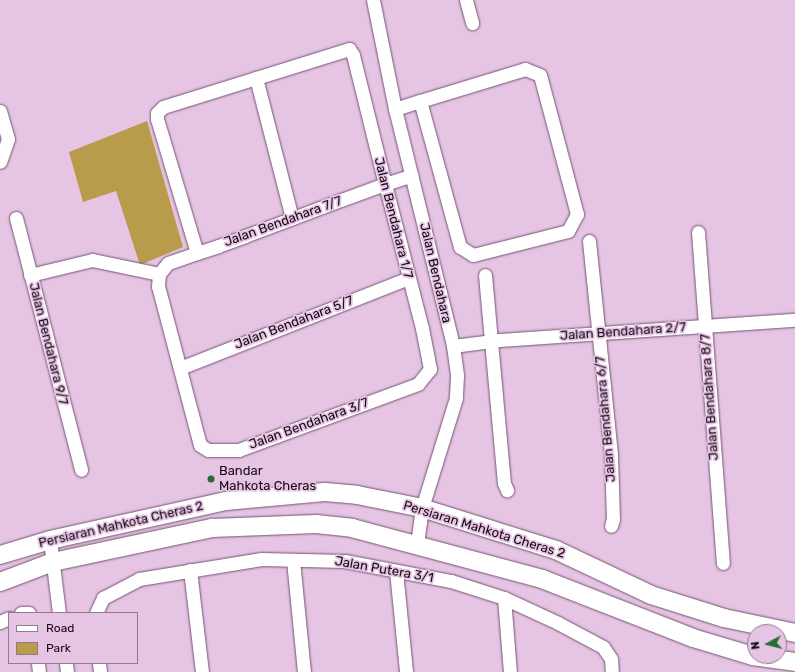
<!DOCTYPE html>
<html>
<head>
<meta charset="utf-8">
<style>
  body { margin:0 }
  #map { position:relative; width:795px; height:672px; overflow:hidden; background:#e6c4e3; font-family:Rubik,sans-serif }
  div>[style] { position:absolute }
  .green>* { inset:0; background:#b99b4c }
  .roads { filter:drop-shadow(0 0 1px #735570) drop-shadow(0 0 1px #735570) }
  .street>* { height:13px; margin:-6.5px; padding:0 6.5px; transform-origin:6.5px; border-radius:6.5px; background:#fff }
  .secondary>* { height:18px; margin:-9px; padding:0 9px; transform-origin:9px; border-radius:9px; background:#fff }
  .dots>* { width:11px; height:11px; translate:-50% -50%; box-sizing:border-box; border:2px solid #e6c4e3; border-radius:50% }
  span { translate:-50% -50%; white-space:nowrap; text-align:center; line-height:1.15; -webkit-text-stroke:3.5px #e6c4e3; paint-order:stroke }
  .street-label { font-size:13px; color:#130812 }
  .poi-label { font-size:13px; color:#130812 }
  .left { translate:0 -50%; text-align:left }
  .legend { position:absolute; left:8px; top:612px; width:130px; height:52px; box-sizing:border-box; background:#e6c4e3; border:1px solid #92798f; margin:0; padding:5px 7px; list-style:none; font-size:12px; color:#130812 }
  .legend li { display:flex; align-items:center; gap:8px; height:20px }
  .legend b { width:20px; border:1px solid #92798f }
  .north { position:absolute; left:747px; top:624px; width:40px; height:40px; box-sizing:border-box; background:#e6c4e3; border:1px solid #92798f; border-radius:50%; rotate:263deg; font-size:11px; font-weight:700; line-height:16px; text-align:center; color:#130812 }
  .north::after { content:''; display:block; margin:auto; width:14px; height:18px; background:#266c37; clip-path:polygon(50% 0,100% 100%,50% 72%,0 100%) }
</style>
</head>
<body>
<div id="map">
  <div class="green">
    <div style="clip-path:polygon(147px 121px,183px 247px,140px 265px,116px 191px,83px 202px,69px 152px)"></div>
  </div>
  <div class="roads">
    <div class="street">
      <div style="left:373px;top:0;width:111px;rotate:78.6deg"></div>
      <div style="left:395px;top:109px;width:244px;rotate:76.2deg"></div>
      <div style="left:453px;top:346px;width:30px;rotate:82deg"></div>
      <div style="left:457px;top:376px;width:22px;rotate:93deg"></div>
      <div style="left:456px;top:398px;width:115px;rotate:107.2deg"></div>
      <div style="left:422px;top:508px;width:37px;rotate:98deg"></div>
      <div style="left:466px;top:0;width:24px;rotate:75deg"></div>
      <div style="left:256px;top:78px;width:145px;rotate:75.6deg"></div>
      <div style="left:395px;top:109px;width:26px;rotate:-18deg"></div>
      <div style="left:420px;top:101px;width:110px;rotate:-16.9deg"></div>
      <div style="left:525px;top:69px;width:16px;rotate:22deg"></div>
      <div style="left:540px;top:75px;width:144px;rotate:75.1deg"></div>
      <div style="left:577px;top:214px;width:19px;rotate:118deg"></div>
      <div style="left:568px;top:231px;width:98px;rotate:165.8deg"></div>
      <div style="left:473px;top:255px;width:15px;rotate:-148deg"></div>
      <div style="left:460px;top:247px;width:151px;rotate:-105.3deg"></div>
      <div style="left:0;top:111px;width:29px;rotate:74deg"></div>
      <div style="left:8px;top:139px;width:24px;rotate:109deg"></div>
      <div style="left:16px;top:218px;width:260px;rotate:75.5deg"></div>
      <div style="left:698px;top:232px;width:332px;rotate:85.7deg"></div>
      <div style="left:589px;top:241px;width:215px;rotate:84.1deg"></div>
      <div style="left:611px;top:455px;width:64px;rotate:88.2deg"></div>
      <div style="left:613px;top:519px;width:7px;rotate:106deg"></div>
      <div style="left:197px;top:253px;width:140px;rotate:-106.6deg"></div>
      <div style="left:157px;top:119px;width:6px;rotate:-90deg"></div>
      <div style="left:157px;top:113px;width:8px;rotate:-45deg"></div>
      <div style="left:163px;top:107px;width:195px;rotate:-17.3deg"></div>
      <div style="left:349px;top:49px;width:7px;rotate:56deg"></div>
      <div style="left:353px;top:55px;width:133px;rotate:76.1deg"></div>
      <div style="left:385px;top:184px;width:149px;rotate:75.6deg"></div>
      <div style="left:422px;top:328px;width:42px;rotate:79deg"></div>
      <div style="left:430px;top:369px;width:19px;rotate:129deg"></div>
      <div style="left:418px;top:384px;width:191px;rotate:159.8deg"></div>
      <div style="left:239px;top:450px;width:31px;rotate:180deg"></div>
      <div style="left:208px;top:450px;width:9px;rotate:-148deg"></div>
      <div style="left:200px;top:445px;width:164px;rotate:-104.8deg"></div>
      <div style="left:158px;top:286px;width:12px;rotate:-85deg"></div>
      <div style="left:159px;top:274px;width:14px;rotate:-51deg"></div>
      <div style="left:168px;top:263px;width:31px;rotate:-19deg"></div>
      <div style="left:197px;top:253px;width:22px;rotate:-18deg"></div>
      <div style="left:218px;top:246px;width:29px;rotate:-20deg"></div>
      <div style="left:245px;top:236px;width:103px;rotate:-20.6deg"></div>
      <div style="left:341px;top:200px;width:47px;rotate:-20deg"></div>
      <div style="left:385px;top:184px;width:28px;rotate:-18deg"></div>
      <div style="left:30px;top:275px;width:64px;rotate:-13.6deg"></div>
      <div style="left:92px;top:260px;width:68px;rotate:11.8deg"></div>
      <div style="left:485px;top:275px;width:209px;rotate:84.8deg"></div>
      <div style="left:504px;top:483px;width:8px;rotate:67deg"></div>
      <div style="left:453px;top:346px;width:46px;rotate:-7.4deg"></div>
      <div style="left:499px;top:340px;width:297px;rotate:-3.9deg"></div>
      <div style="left:180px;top:368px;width:246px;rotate:-21.5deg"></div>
      <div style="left:50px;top:540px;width:74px;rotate:83deg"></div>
      <div style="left:293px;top:560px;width:113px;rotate:84.4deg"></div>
      <div style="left:190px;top:570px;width:103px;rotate:83.3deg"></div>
      <div style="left:396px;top:571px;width:101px;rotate:84.3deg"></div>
      <div style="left:504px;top:598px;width:74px;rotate:85.4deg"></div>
      <div style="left:21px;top:613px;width:8px"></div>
      <div style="left:96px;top:613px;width:17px;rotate:-65deg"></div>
      <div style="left:103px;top:598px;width:41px;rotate:-27.8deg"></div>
      <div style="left:139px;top:579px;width:124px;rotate:-9.3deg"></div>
      <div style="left:261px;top:559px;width:84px;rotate:1.4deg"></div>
      <div style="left:345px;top:561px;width:108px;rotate:10.7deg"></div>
      <div style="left:451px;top:581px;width:56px;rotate:17.8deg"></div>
      <div style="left:504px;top:598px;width:60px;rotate:24.8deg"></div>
      <div style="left:558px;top:623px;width:51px;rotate:28.1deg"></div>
      <div style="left:603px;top:647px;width:14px;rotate:56deg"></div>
      <div style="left:611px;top:659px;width:13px;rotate:86deg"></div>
      <div style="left:0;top:622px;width:10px;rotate:-24deg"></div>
      <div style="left:38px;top:663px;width:9px;rotate:84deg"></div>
      <div style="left:66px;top:663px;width:9px;rotate:84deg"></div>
      <div style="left:99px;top:663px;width:9px;rotate:84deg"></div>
    </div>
    <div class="secondary">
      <div style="left:0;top:555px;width:52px;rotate:-16.7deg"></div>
      <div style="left:50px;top:540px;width:180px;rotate:-12.5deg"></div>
      <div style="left:226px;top:501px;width:99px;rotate:-5.2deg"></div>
      <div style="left:325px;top:492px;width:32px;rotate:5deg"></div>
      <div style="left:357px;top:495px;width:66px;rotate:11.3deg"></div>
      <div style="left:422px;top:508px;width:140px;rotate:17.4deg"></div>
      <div style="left:556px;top:550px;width:105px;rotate:25.3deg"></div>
      <div style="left:651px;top:595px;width:77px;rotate:17.5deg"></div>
      <div style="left:724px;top:618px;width:73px;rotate:11.9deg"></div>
      <div style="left:0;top:582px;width:57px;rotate:-20.7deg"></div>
      <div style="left:53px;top:562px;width:163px;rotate:-12.1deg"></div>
      <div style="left:212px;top:528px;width:104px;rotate:-2.2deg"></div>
      <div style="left:316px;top:524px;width:36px;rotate:6deg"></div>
      <div style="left:352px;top:528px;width:197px;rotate:15deg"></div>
      <div style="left:542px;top:579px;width:162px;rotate:21.3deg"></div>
      <div style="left:693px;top:638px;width:63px;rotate:16.7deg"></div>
      <div style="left:753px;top:656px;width:42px;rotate:8.1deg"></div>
    </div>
  </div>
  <div class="dots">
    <div style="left:211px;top:479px;background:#266c37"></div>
  </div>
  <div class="street-label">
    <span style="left:393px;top:218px;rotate:76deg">Jalan Bendahara 1/7</span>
    <span style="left:283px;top:222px;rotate:-20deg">Jalan Bendahara 7/7</span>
    <span style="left:435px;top:273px;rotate:77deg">Jalan Bendahara</span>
    <span style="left:294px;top:323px;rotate:-21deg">Jalan Bendahara 5/7</span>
    <span style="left:623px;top:332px;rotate:-4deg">Jalan Bendahara 2/7</span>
    <span style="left:48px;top:344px;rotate:76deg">Jalan Bendahara 9/7</span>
    <span style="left:710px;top:397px;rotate:-94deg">Jalan Bendahara 8/7</span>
    <span style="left:606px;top:419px;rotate:-95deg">Jalan Bendahara 6/7</span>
    <span style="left:309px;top:424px;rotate:-20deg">Jalan Bendahara 3/7</span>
    <span style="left:121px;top:525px;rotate:-13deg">Persiaran Mahkota Cheras 2</span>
    <span style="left:484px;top:530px;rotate:17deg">Persiaran Mahkota Cheras 2</span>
    <span style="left:384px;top:570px;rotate:10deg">Jalan Putera 3/1</span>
  </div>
  <div class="poi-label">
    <span class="left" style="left:219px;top:479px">Bandar<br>Mahkota Cheras</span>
  </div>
  <ul class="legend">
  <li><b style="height:5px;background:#fff"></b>Road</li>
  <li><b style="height:11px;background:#b99b4c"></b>Park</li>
  </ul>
  <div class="north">N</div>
</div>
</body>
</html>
